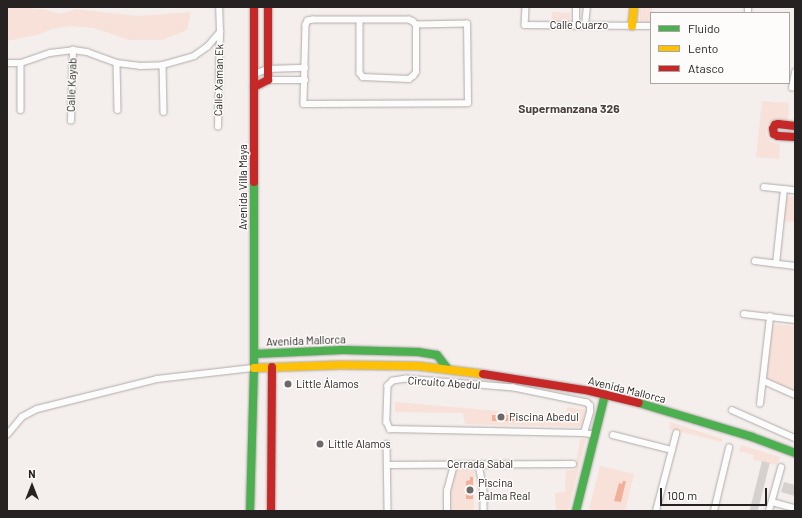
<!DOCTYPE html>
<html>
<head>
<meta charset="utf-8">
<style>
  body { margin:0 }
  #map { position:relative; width:802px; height:518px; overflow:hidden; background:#f4eeec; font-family:Barlow,sans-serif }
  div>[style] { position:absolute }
  .green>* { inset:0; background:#f8e1d9; transform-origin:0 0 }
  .water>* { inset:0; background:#f1b098 }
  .building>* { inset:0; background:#d5d1cf; transform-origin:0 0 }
  .roads { filter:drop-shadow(0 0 1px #b0aba9) drop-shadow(0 0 1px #b0aba9) }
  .street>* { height:5.5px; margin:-2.75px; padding:0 2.75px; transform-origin:2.75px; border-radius:2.75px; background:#fdfcfc }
  .fast>* { height:8px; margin:-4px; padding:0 4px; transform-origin:4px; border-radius:4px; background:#4caf50 }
  .slow>* { height:8px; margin:-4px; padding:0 4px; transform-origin:4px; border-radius:4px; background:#ffc107 }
  .jam>* { height:8px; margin:-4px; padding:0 4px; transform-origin:4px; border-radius:4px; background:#c62828 }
  .dots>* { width:11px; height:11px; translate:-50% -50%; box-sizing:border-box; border:2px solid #fefcfb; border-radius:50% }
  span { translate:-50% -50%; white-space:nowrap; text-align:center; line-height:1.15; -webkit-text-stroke:3px #fefcfb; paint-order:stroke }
  .street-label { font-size:11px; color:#262221 }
  .poi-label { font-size:11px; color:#262221 }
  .left { translate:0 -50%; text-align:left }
  .neighbourhood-label { font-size:12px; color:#4b423f; font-weight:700 }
  .frame { position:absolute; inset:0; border:8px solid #262221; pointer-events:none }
  .legend { position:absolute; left:650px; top:12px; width:140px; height:72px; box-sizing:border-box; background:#fefcfb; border:1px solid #a8a5a4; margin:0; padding:5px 7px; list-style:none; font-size:12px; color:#262221 }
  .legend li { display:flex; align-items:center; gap:8px; height:20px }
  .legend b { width:20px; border:1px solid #a8a5a4 }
  .north { position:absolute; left:12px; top:466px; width:40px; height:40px; -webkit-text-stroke:3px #fefcfb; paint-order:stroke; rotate:0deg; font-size:11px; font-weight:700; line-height:16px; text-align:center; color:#262221 }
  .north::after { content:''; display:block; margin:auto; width:14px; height:18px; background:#262221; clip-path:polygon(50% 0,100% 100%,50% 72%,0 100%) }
  .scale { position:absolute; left:660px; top:488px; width:107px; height:18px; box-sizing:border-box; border:2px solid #262221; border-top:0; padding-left:5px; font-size:12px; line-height:14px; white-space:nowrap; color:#262221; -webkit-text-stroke:3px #fefcfb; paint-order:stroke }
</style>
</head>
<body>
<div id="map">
  <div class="green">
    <div style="clip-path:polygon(7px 7px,44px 9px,60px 14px,76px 9px,138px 16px,191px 12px,187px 30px,163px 40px,130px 40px,94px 28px,70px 26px,52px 29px,37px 35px,7px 41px)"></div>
    <div style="left:640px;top:7px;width:12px;height:16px"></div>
    <div style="left:552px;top:12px;width:18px;height:10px;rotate:3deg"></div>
    <div style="clip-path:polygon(762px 101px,789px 103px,788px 121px,770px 122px,766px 127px,766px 135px,771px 142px,780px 144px,779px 159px,756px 157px)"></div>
    <div style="clip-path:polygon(784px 196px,795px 197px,795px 222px,782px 221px)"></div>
    <div style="clip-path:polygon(767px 324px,795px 326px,795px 391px,762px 377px)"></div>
    <div style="clip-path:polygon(395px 402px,498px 411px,566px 422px,567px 407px,587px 410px,582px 427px,465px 424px,463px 413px,395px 412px)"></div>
    <div style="clip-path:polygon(670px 422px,723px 439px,722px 442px,669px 429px)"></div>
    <div style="clip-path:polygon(580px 439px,586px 439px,568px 511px,556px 511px,555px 493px,565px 492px,566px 471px,575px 470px)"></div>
    <div style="clip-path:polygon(741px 445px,780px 457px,777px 465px,753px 460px,754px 455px,739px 451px)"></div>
    <div style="clip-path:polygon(600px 466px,634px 474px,625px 511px,598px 511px,589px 509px)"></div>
    <div style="left:448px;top:470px;width:26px;height:41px"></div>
  </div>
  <div class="water">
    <div style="clip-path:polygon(492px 415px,511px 415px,511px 418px,514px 419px,514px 421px,492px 421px)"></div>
    <div style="clip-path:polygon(470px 477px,473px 477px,473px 499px,466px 499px,466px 481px,470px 480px)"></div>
    <div style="clip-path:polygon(623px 481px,626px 481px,621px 502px,614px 501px,619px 483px,622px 484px)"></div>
  </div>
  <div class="building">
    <div style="left:762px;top:461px;width:8px;height:51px;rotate:14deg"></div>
    <div style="clip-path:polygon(784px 482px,795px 485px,795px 496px,781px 492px)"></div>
  </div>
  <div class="roads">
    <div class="street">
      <div style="left:526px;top:7px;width:18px;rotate:93deg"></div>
      <div style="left:525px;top:25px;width:126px;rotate:0.5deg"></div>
      <div style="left:748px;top:13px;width:6px;rotate:-90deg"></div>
      <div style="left:360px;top:20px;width:53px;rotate:90deg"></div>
      <div style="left:360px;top:73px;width:5px;rotate:53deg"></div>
      <div style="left:363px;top:77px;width:46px;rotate:2.5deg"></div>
      <div style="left:409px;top:79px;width:5px;rotate:-37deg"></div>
      <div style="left:413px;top:76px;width:5px;rotate:-53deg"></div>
      <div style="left:416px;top:72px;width:47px;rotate:-90deg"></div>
      <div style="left:416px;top:25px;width:4px;rotate:-135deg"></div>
      <div style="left:413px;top:22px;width:4px;rotate:-153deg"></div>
      <div style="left:409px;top:20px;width:96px;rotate:180deg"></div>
      <div style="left:313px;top:20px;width:5px;rotate:169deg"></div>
      <div style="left:308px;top:21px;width:4px;rotate:117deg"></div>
      <div style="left:306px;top:25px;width:79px;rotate:91.5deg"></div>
      <div style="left:304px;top:104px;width:164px;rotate:-0.3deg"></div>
      <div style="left:468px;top:103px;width:79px;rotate:-90.7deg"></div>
      <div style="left:467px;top:24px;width:51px;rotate:178.9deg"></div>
      <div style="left:576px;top:25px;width:18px;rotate:-90deg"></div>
      <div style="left:585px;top:25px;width:18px;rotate:-84deg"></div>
      <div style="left:7px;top:63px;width:14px"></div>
      <div style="left:21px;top:63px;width:31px;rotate:-19deg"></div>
      <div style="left:50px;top:53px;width:23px;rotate:-7deg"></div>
      <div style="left:73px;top:50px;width:14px;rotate:8deg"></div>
      <div style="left:87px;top:52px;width:32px;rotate:20deg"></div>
      <div style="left:117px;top:63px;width:23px;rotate:7deg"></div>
      <div style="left:140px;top:66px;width:23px;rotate:-2deg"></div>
      <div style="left:163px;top:65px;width:32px;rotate:-16deg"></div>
      <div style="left:194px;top:56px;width:16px;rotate:-35deg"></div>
      <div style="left:207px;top:47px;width:20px;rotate:-49deg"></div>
      <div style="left:220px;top:32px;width:25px;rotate:-92deg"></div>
      <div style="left:21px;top:63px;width:47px;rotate:90deg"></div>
      <div style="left:117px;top:63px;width:47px;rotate:88.8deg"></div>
      <div style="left:163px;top:65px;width:47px;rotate:88.8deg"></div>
      <div style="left:254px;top:74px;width:15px;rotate:-20deg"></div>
      <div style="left:268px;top:69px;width:37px;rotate:-2deg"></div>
      <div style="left:268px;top:80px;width:37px"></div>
      <div style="left:792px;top:88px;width:16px;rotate:-79deg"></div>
      <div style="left:71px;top:121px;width:71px;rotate:-88.4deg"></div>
      <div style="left:218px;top:127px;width:95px;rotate:-88.8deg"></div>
      <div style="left:764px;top:187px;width:31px;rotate:6deg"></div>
      <div style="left:755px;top:261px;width:40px;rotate:7.1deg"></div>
      <div style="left:776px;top:264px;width:75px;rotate:-83.9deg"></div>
      <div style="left:744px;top:314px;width:51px;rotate:6.7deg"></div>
      <div style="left:764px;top:381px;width:34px;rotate:24deg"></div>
      <div style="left:760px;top:404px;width:88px;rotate:-83.4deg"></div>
      <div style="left:732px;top:410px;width:69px;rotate:24deg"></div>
      <div style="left:584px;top:433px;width:22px;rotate:-74deg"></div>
      <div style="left:590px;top:412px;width:6px;rotate:-90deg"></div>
      <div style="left:590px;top:406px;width:4px;rotate:-135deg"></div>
      <div style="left:587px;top:403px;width:75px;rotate:-168.4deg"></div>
      <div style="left:514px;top:388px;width:108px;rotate:-175.2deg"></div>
      <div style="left:406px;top:379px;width:13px;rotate:171deg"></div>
      <div style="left:393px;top:381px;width:7px;rotate:135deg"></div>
      <div style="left:388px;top:386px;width:36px;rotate:92deg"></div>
      <div style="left:387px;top:422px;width:8px;rotate:67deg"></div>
      <div style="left:390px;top:429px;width:194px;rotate:1.2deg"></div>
      <div style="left:584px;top:433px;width:12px;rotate:9deg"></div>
      <div style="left:7px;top:435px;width:23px;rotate:-50deg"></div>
      <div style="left:22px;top:417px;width:17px;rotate:-28deg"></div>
      <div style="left:37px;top:409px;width:124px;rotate:-14deg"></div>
      <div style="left:157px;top:379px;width:98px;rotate:-6.5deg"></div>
      <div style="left:613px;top:435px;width:61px;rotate:14.3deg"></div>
      <div style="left:387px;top:444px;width:67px;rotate:89.1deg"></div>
      <div style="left:479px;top:464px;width:28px;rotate:80deg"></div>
      <div style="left:484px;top:492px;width:19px;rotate:90deg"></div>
      <div style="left:387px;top:465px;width:186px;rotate:-0.3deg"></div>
      <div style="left:772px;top:502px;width:24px;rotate:15deg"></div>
      <div style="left:447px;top:511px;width:20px;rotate:-90deg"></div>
      <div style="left:447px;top:491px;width:27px;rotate:-75deg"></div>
      <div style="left:656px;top:511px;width:80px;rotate:-75.4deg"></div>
      <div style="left:714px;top:511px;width:65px;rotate:-76.6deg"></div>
      <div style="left:769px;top:511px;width:45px;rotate:-74.4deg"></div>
    </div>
    <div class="fast">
      <div style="left:254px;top:354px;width:89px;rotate:-2.6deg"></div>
      <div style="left:343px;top:350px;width:75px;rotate:1.5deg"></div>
      <div style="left:418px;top:352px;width:19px;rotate:9deg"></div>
      <div style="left:437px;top:355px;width:18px;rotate:52deg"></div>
      <div style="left:639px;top:403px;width:118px;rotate:16.7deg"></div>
      <div style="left:752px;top:437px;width:46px;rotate:20.4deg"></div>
      <div style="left:250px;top:511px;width:143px;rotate:-88.4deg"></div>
      <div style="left:254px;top:368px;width:186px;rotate:-90deg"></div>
      <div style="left:576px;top:511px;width:120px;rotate:-76deg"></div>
    </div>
    <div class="slow">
      <div style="left:632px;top:26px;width:19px;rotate:-84deg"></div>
      <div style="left:254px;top:368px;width:87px;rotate:-2deg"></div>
      <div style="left:341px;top:365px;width:77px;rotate:0.7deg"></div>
      <div style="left:418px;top:366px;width:65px;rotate:7deg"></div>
    </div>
    <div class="jam">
      <div style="left:254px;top:7px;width:175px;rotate:90deg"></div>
      <div style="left:254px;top:87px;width:16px;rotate:-27deg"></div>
      <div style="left:268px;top:80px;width:73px;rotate:-90deg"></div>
      <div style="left:795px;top:126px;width:17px;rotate:-173deg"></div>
      <div style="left:778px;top:124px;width:3px;rotate:162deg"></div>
      <div style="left:775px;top:125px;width:4px;rotate:117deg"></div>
      <div style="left:773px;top:129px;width:5px;rotate:79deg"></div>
      <div style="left:774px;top:134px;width:4px;rotate:27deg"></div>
      <div style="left:778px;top:136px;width:17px;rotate:3deg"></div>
      <div style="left:483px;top:374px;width:108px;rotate:9deg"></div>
      <div style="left:590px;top:391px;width:50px;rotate:13.8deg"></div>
      <div style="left:271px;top:511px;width:144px;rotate:-89.6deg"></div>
    </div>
  </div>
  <div class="dots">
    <div style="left:288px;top:384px;background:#6e6968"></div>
    <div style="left:501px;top:417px;background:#6e6968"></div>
    <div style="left:320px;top:444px;background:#6e6968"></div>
    <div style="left:470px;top:490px;background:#6e6968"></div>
  </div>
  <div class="street-label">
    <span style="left:579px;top:25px">Calle Cuarzo</span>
    <span style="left:219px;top:80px;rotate:-89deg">Calle Xaman Ek</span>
    <span style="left:72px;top:85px;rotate:-88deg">Calle Kayab</span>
    <span style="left:243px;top:187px;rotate:-90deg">Avenida Villa Maya</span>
    <span style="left:306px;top:341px;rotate:-2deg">Avenida Mallorca</span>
    <span style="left:444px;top:383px;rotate:4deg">Circuito Abedul</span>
    <span style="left:627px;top:390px;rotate:14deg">Avenida Mallorca</span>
    <span style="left:480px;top:464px">Cerrada Sabal</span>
  </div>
  <div class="poi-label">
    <span class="left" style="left:296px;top:384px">Little Álamos</span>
    <span class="left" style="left:509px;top:417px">Piscina Abedul</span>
    <span class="left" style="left:328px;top:444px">Little Alamos</span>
    <span class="left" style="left:478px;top:490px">Piscina<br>Palma Real</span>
  </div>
  <div class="neighbourhood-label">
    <span style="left:569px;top:109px">Supermanzana 326</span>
  </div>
  <div class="frame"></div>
  <ul class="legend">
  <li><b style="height:5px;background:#4caf50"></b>Fluido</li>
  <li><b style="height:5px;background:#ffc107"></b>Lento</li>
  <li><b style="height:5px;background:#c62828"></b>Atasco</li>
  </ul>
  <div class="north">N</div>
  <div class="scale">100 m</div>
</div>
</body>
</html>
